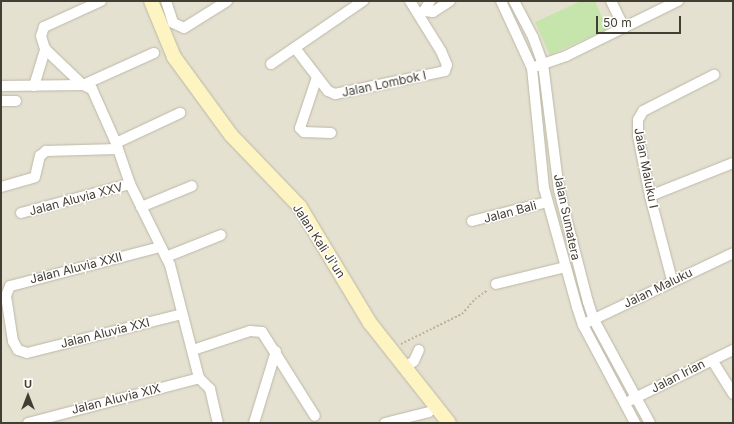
<!DOCTYPE html>
<html>
<head>
<meta charset="utf-8">
<style>
  body { margin:0 }
  #map { position:relative; width:734px; height:424px; overflow:hidden; background:#f1eee3; font-family:Inter,sans-serif }
  div>[style] { position:absolute }
  .residential>* { inset:0; background:#e5e1d1; transform-origin:0 0 }
  .green>* { inset:0; background:#c6e5ac }
  .path>* { height:2px; margin-top:-1px; transform-origin:0; background:repeating-linear-gradient(90deg,#bdb498 0 2px,transparent 0 4px) }
  .roads { filter:drop-shadow(0 0 1px #bcb7a6) drop-shadow(0 0 1px #bcb7a6) }
  .street>* { height:10px; margin:-5px; padding:0 5px; transform-origin:5px; border-radius:5px; background:#fff }
  .secondary>* { height:14px; margin:-7px; padding:0 7px; transform-origin:7px; border-radius:7px; background:#fdf4c1 }
  span { translate:-50% -50%; white-space:nowrap; text-align:center; line-height:1.15; -webkit-text-stroke:3px #fff; paint-order:stroke }
  .street-label { font-size:12px; color:#433e33 }
  .frame { position:absolute; inset:0; border:2px solid #433e33; pointer-events:none }
  .north { position:absolute; left:8px; top:376px; width:40px; height:40px; -webkit-text-stroke:3px #fff; paint-order:stroke; rotate:0deg; font-size:11px; font-weight:700; line-height:16px; text-align:center; color:#433e33 }
  .north::after { content:''; display:block; margin:auto; width:14px; height:18px; background:#433e33; clip-path:polygon(50% 0,100% 100%,50% 72%,0 100%) }
  .scale { position:absolute; left:596px; top:16px; width:85px; height:18px; box-sizing:border-box; border:2px solid #433e33; border-top:0; padding-left:5px; font-size:12px; line-height:14px; white-space:nowrap; color:#433e33; -webkit-text-stroke:3px #fff; paint-order:stroke }
</style>
</head>
<body>
<div id="map">
  <div class="residential">
    <div style="left:1px;top:1px;width:732px;height:422px"></div>
  </div>
  <div class="green">
    <div style="clip-path:polygon(581px 1px,595px 1px,607px 29px,550px 55px,535px 22px)"></div>
  </div>
  <div class="path">
    <div style="left:401px;top:344px;width:68px;rotate:-26.2deg"></div>
    <div style="left:462px;top:314px;width:20px;rotate:-49deg"></div>
    <div style="left:475px;top:299px;width:16px;rotate:-35deg"></div>
  </div>
  <div class="roads">
    <div class="street">
      <div style="left:101px;top:1px;width:63px;rotate:155.5deg"></div>
      <div style="left:44px;top:27px;width:9px;rotate:108deg"></div>
      <div style="left:41px;top:36px;width:14px;rotate:73deg"></div>
      <div style="left:45px;top:49px;width:52px;rotate:43.5deg"></div>
      <div style="left:83px;top:85px;width:10px;rotate:24deg"></div>
      <div style="left:92px;top:89px;width:59px;rotate:66deg"></div>
      <div style="left:116px;top:143px;width:43px;rotate:71.1deg"></div>
      <div style="left:130px;top:184px;width:90px;rotate:63.7deg"></div>
      <div style="left:170px;top:265px;width:117px;rotate:75.6deg"></div>
      <div style="left:199px;top:378px;width:16px;rotate:45deg"></div>
      <div style="left:210px;top:389px;width:35px;rotate:77deg"></div>
      <div style="left:166px;top:1px;width:23px;rotate:72deg"></div>
      <div style="left:173px;top:23px;width:12px;rotate:24deg"></div>
      <div style="left:184px;top:28px;width:51px;rotate:-32.1deg"></div>
      <div style="left:501px;top:1px;width:74px;rotate:65.2deg"></div>
      <div style="left:532px;top:68px;width:121px;rotate:84.3deg"></div>
      <div style="left:544px;top:188px;width:123px;rotate:74.5deg"></div>
      <div style="left:577px;top:307px;width:19px;rotate:72deg"></div>
      <div style="left:583px;top:325px;width:111px;rotate:62deg"></div>
      <div style="left:514px;top:1px;width:41px;rotate:62.2deg"></div>
      <div style="left:533px;top:37px;width:29px;rotate:70deg"></div>
      <div style="left:543px;top:64px;width:127px;rotate:82.8deg"></div>
      <div style="left:559px;top:190px;width:116px;rotate:75.5deg"></div>
      <div style="left:588px;top:302px;width:19px;rotate:72deg"></div>
      <div style="left:594px;top:320px;width:117px;rotate:61.5deg"></div>
      <div style="left:611px;top:1px;width:30px;rotate:64deg"></div>
      <div style="left:424px;top:11px;width:12px;rotate:-59deg"></div>
      <div style="left:419px;top:14px;width:6px;rotate:-31deg"></div>
      <div style="left:424px;top:11px;width:9px;rotate:6deg"></div>
      <div style="left:433px;top:12px;width:20px;rotate:-33deg"></div>
      <div style="left:295px;top:48px;width:54px;rotate:52.5deg"></div>
      <div style="left:328px;top:91px;width:8px;rotate:23deg"></div>
      <div style="left:335px;top:94px;width:112px;rotate:-11.8deg"></div>
      <div style="left:445px;top:71px;width:6px;rotate:-72deg"></div>
      <div style="left:447px;top:65px;width:15px;rotate:-113deg"></div>
      <div style="left:441px;top:51px;width:59px;rotate:-121.8deg"></div>
      <div style="left:271px;top:64px;width:112px;rotate:-34.4deg"></div>
      <div style="left:537px;top:66px;width:31px;rotate:-19deg"></div>
      <div style="left:566px;top:56px;width:125px;rotate:-26.2deg"></div>
      <div style="left:317px;top:77px;width:54px;rotate:108.4deg"></div>
      <div style="left:300px;top:128px;width:6px;rotate:45deg"></div>
      <div style="left:304px;top:132px;width:27px;rotate:2deg"></div>
      <div style="left:1px;top:86px;width:82px;rotate:-0.7deg"></div>
      <div style="left:83px;top:85px;width:78px;rotate:-24.3deg"></div>
      <div style="left:34px;top:86px;width:39px;rotate:-73deg"></div>
      <div style="left:1px;top:101px;width:15px"></div>
      <div style="left:116px;top:143px;width:71px;rotate:-25.1deg"></div>
      <div style="left:1px;top:187px;width:35px;rotate:-16deg"></div>
      <div style="left:35px;top:177px;width:22px;rotate:-77deg"></div>
      <div style="left:40px;top:156px;width:8px;rotate:-40deg"></div>
      <div style="left:46px;top:151px;width:72px;rotate:-1.6deg"></div>
      <div style="left:650px;top:196px;width:89px;rotate:-21.7deg"></div>
      <div style="left:141px;top:207px;width:55px;rotate:-22.4deg"></div>
      <div style="left:21px;top:213px;width:113px;rotate:-14.9deg"></div>
      <div style="left:472px;top:221px;width:77px;rotate:-14.2deg"></div>
      <div style="left:160px;top:247px;width:155px;rotate:165.4deg"></div>
      <div style="left:10px;top:286px;width:11px;rotate:112deg"></div>
      <div style="left:6px;top:296px;width:46px;rotate:81.2deg"></div>
      <div style="left:13px;top:341px;width:10px;rotate:61deg"></div>
      <div style="left:18px;top:350px;width:9px;rotate:18deg"></div>
      <div style="left:27px;top:353px;width:160px;rotate:-14.1deg"></div>
      <div style="left:166px;top:257px;width:59px;rotate:-21.8deg"></div>
      <div style="left:672px;top:280px;width:87px;rotate:-104.7deg"></div>
      <div style="left:650px;top:196px;width:61px;rotate:-101.3deg"></div>
      <div style="left:638px;top:136px;width:16px;rotate:-90deg"></div>
      <div style="left:638px;top:120px;width:10px;rotate:-61deg"></div>
      <div style="left:643px;top:111px;width:80px;rotate:-26.9deg"></div>
      <div style="left:496px;top:284px;width:71px;rotate:-13.8deg"></div>
      <div style="left:588px;top:322px;width:161px;rotate:-25.4deg"></div>
      <div style="left:193px;top:350px;width:60px;rotate:-18.4deg"></div>
      <div style="left:250px;top:331px;width:12px;rotate:5deg"></div>
      <div style="left:262px;top:332px;width:99px;rotate:57.8deg"></div>
      <div style="left:712px;top:360px;width:40px;rotate:58deg"></div>
      <div style="left:406px;top:367px;width:10px;rotate:-37deg"></div>
      <div style="left:414px;top:361px;width:12px;rotate:-66deg"></div>
      <div style="left:631px;top:400px;width:114px;rotate:-26.1deg"></div>
      <div style="left:28px;top:423px;width:177px;rotate:-14.7deg"></div>
      <div style="left:254px;top:423px;width:75px;rotate:-73deg"></div>
      <div style="left:385px;top:423px;width:45px;rotate:-14deg"></div>
    </div>
    <div class="secondary">
      <div style="left:151px;top:1px;width:61px;rotate:67.7deg"></div>
      <div style="left:174px;top:57px;width:97px;rotate:53.8deg"></div>
      <div style="left:231px;top:135px;width:100px;rotate:46.2deg"></div>
      <div style="left:300px;top:207px;width:135px;rotate:58.9deg"></div>
      <div style="left:370px;top:323px;width:127px;rotate:51.7deg"></div>
    </div>
  </div>
  <div class="street-label">
    <span style="left:384px;top:84px;rotate:-12deg">Jalan Lombok I</span>
    <span style="left:646px;top:168px;rotate:79deg">Jalan Maluku I</span>
    <span style="left:76px;top:199px;rotate:-15deg">Jalan Aluvia XXV</span>
    <span style="left:510px;top:212px;rotate:-15deg">Jalan Bali</span>
    <span style="left:567px;top:217px;rotate:78deg">Jalan Sumatera</span>
    <span style="left:319px;top:241px;rotate:57deg">Jalan Kali Ji'un</span>
    <span style="left:76px;top:268px;rotate:-14deg">Jalan Aluvia XXII</span>
    <span style="left:658px;top:288px;rotate:-26deg">Jalan Maluku</span>
    <span style="left:105px;top:333px;rotate:-14deg">Jalan Aluvia XXI</span>
    <span style="left:678px;top:376px;rotate:-27deg">Jalan Irian</span>
    <span style="left:116px;top:399px;rotate:-14deg">Jalan Aluvia XIX</span>
  </div>
  <div class="frame"></div>
  <div class="north">U</div>
  <div class="scale">50 m</div>
</div>
</body>
</html>
